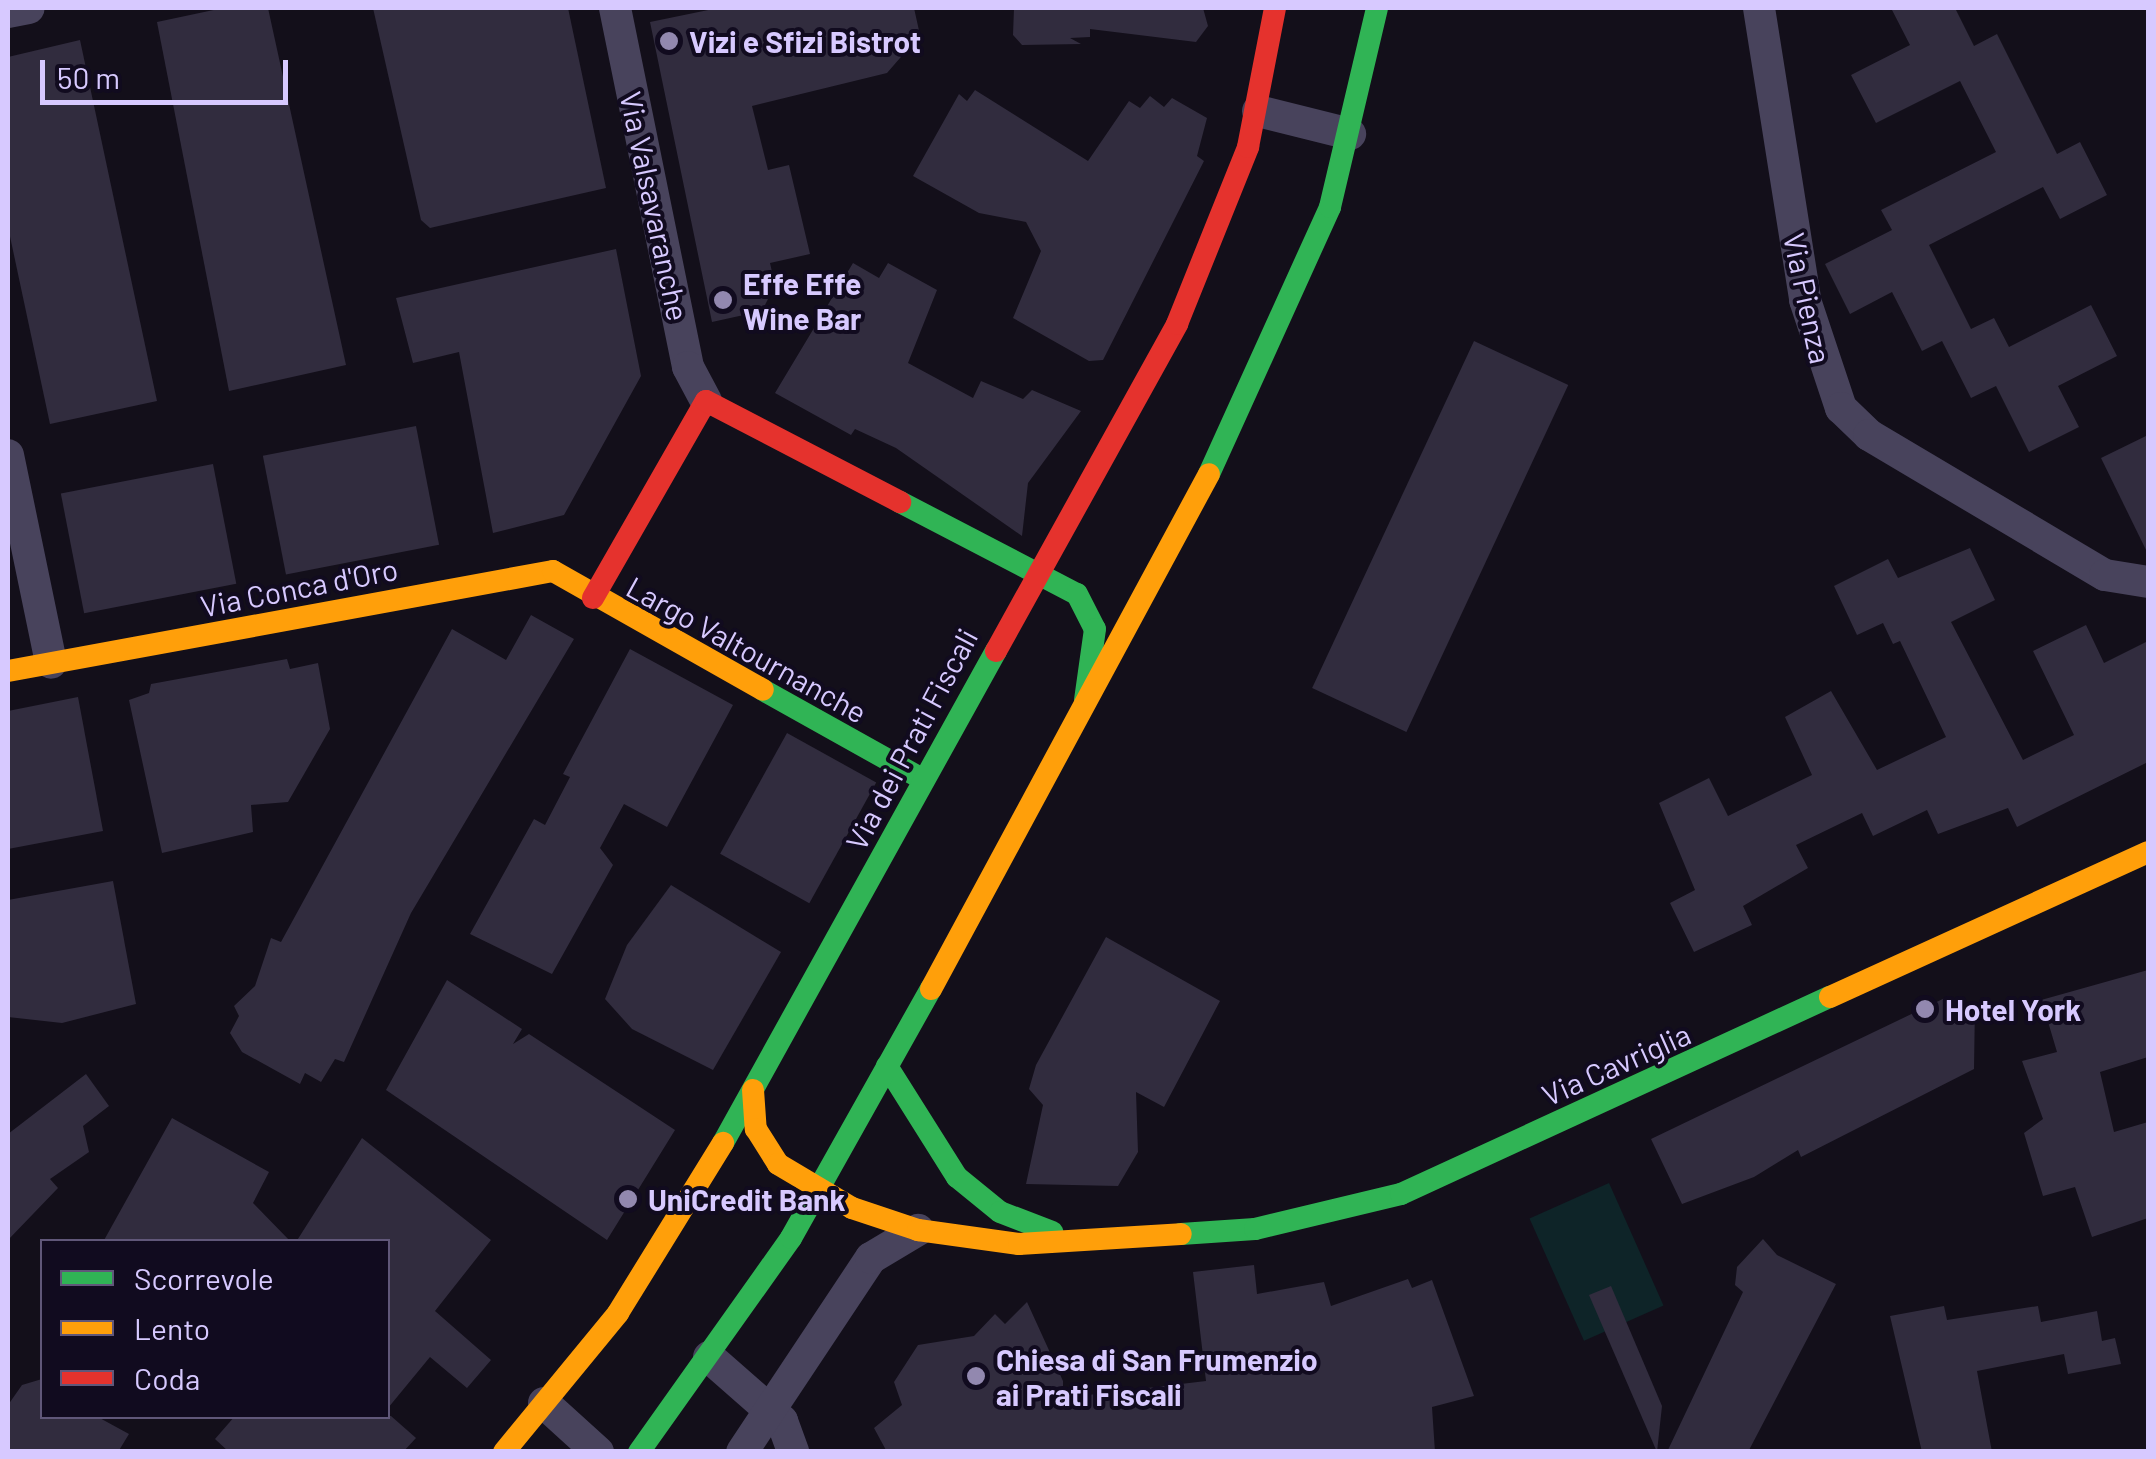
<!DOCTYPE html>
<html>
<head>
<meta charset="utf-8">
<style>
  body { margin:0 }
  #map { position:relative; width:2156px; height:1459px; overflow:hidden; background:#130f1a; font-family:Barlow,sans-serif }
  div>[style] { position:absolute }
  .green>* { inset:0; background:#0e2428; transform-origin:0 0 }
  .building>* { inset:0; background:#312c3e; transform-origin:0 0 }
  .street>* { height:32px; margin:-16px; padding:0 16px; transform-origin:16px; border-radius:16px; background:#48435c }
  .fast>* { height:22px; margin:-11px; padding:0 11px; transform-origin:11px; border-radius:11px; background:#30b455 }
  .slow>* { height:22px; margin:-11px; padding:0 11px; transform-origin:11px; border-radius:11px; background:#ff9f0a }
  .jam>* { height:22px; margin:-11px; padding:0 11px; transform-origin:11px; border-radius:11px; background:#e5322d }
  .dots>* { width:28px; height:28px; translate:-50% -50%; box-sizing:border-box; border:5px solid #110b1f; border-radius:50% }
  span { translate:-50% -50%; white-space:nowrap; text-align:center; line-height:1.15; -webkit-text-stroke:8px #110b1f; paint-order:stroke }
  .poi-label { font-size:30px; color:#d7c9ff; font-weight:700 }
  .left { translate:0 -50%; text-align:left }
  .street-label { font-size:30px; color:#d7c9ff }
  .frame { position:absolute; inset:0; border:10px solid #d7c9ff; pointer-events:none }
  .legend { position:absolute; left:40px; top:1239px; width:350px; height:180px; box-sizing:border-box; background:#110b1f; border:2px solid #605779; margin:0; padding:12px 18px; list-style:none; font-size:30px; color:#d7c9ff }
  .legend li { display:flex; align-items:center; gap:20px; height:50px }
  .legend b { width:50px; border:2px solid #605779 }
  .scale { position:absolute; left:40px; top:60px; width:248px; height:45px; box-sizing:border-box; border:5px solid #d7c9ff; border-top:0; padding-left:12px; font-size:30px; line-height:35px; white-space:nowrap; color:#d7c9ff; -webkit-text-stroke:8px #110b1f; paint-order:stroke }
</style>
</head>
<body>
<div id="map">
  <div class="green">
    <div style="left:1609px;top:1183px;width:134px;height:87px;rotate:66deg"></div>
  </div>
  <div class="building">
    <div style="clip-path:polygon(223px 8px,268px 8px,346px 365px,229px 391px,157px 22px)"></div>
    <div style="clip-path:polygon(373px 8px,568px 8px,606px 188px,430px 228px,421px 220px)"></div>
    <div style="clip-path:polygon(718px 8px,914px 8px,920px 35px,887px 73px,752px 106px,768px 170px,789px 165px,810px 254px,770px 263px,775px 285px,762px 311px,712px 322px,650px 22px)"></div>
    <div style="clip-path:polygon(1014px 8px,1203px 8px,1208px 26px,1196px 42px,1090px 29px,1090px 37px,1070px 38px,1081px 44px,1022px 45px,1013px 35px)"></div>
    <div style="clip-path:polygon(1891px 8px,1955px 8px,1974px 46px,1997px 34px,2057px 154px,2080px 142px,2107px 195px,2060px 219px,2043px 187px,1929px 245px,1971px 329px,1994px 318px,2009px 347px,2091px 305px,2117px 356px,2058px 386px,2079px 427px,2029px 452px,1996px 386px,1971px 398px,1942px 341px,1922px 351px,1892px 292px,1850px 314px,1825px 264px,1892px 230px,1881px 210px,1996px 152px,1960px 81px,1876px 123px,1851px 75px,1910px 45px)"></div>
    <div style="clip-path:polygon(80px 40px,157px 401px,50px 424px,8px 227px,8px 57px)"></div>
    <div style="clip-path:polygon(975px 90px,1088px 161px,1129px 101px,1140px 108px,1150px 96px,1164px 107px,1172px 98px,1207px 118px,1197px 156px,1204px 161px,1103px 360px,1089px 361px,1013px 318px,1041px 251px,1026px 222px,979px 213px,913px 176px,959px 94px,967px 101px)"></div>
    <div style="clip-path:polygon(616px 249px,641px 376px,564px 515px,493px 533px,459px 352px,413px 363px,396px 298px)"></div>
    <div style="clip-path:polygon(853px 263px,879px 278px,888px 263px,937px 290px,908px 363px,973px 398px,981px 381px,1023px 399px,1032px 390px,1081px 411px,1028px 483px,1022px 536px,896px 448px,855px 429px,851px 435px,775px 393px)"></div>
    <div style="left:1474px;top:341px;width:104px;height:383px;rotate:25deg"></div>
    <div style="left:416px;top:426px;width:121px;height:156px;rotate:79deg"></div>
    <div style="clip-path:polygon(2148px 435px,2148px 554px,2101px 458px)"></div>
    <div style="left:213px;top:464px;width:122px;height:155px;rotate:79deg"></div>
    <div style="clip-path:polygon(1970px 548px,1995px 600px,1951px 622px,2023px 760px,2074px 735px,2033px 651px,2086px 625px,2104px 663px,2148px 641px,2148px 762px,2017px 827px,2008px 808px,1938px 834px,1927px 810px,1873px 836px,1862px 813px,1796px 845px,1808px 868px,1743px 906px,1752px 925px,1694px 952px,1670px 903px,1695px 890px,1659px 803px,1709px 778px,1728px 816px,1812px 775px,1785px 717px,1831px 691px,1877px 770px,1946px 737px,1900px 641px,1893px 644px,1883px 623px,1857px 635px,1834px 586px,1888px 559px,1898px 578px)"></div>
    <div style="clip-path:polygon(531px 615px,574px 639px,411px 913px,344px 1062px,335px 1059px,321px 1082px,305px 1073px,300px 1084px,242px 1052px,230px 1033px,239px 1016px,234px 1006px,255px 986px,271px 938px,281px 942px,452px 629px,506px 660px)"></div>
    <div style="clip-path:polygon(630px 649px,733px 705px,667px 827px,624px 804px,600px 848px,613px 865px,552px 974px,470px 934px,534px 819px,545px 825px,570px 777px,563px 774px)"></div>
    <div style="clip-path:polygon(287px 659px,290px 669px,318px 663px,330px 729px,288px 802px,251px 805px,253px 832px,162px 853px,129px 700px,149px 693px,151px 684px)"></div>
    <div style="clip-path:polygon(78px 697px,103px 831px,8px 849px,8px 711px)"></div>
    <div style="left:787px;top:733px;width:102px;height:138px;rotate:29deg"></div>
    <div style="clip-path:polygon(113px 881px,136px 1004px,62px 1023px,8px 1017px,8px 900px)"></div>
    <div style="clip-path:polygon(671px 885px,781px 952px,713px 1070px,632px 1029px,605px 999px,627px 945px)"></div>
    <div style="clip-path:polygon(1106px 937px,1220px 1001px,1164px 1107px,1136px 1092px,1138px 1152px,1118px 1186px,1026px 1184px,1043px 1105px,1029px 1089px,1036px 1065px)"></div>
    <div style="clip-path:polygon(2148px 970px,2148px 1057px,2100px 1072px,2114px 1132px,2148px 1122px,2148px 1218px,2092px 1237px,2075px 1187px,2043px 1196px,2024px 1133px,2043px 1119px,2022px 1061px,2057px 1052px,2046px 1015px,2034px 1002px)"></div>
    <div style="clip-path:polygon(447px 980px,522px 1029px,513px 1044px,529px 1034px,675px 1130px,607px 1240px,386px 1090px)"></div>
    <div style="clip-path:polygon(1949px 996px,1952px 1005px,1975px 1004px,1974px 1069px,1801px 1157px,1798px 1150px,1754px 1177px,1682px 1204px,1651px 1139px)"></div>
    <div style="clip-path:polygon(86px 1074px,109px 1106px,83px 1126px,89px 1152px,50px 1179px,58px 1188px,8px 1240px,8px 1134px)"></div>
    <div style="clip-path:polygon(172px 1118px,269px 1172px,253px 1203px,291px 1242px,103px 1242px)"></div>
    <div style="clip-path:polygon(362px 1138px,491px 1240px,435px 1311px,491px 1360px,467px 1388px,430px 1357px,388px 1408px,388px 1242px,296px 1242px)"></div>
    <div style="clip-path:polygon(1763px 1239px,1777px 1255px,1836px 1284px,1748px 1452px,1667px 1452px,1743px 1292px,1735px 1285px,1737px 1267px)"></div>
    <div style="clip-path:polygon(1254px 1265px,1257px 1294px,1324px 1282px,1331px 1306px,1408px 1279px,1412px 1288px,1432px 1280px,1474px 1396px,1432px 1407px,1435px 1452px,887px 1452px,874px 1428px,902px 1405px,894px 1382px,918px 1345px,974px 1336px,995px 1314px,1005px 1324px,1027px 1302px,1063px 1381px,1063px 1398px,1206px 1381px,1193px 1272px)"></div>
    <div style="clip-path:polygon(1611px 1286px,1662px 1406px,1657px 1452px,1589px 1295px)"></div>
    <div style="clip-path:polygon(1944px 1306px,1947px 1320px,2038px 1306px,2041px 1322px,2097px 1311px,2102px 1341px,2115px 1338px,2121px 1364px,2068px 1374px,2064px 1354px,1977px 1371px,1992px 1452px,1922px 1452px,1890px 1316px)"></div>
    <div style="clip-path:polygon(42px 1379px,42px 1416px,96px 1416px,129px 1434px,118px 1452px,8px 1452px,8px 1405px,22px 1385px)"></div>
    <div style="clip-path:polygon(235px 1416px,391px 1416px,416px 1438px,403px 1452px,229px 1452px,215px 1439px)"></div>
  </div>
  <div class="street">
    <div style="left:615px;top:8px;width:366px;rotate:78.5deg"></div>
    <div style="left:688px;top:367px;width:38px;rotate:62deg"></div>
    <div style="left:1759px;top:8px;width:296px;rotate:81deg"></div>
    <div style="left:1805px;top:300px;width:114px;rotate:71.6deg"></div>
    <div style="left:1841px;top:408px;width:39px;rotate:44deg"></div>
    <div style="left:1869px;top:435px;width:274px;rotate:30.7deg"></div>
    <div style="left:2105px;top:575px;width:44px;rotate:9.2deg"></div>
    <div style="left:8px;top:12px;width:21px;rotate:-11deg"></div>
    <div style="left:1258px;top:111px;width:95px;rotate:14deg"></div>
    <div style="left:8px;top:455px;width:212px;rotate:78.3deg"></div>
    <div style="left:709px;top:1357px;width:97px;rotate:41.2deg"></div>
    <div style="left:782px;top:1421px;width:33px;rotate:70deg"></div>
    <div style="left:544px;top:1403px;width:73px;rotate:42.2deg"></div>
    <div style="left:742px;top:1452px;width:233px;rotate:-56.4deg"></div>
    <div style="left:871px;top:1258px;width:55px;rotate:-30.8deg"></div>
  </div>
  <div class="fast">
    <div style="left:1209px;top:474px;width:293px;rotate:-65.6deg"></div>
    <div style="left:1330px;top:207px;width:204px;rotate:-76.7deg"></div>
    <div style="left:900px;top:502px;width:199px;rotate:27.5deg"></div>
    <div style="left:1077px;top:594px;width:39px;rotate:63deg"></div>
    <div style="left:1095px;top:629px;width:72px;rotate:98deg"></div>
    <div style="left:763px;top:690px;width:184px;rotate:29.2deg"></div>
    <div style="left:887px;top:1066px;width:131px;rotate:57.8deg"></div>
    <div style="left:957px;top:1177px;width:55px;rotate:39.1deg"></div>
    <div style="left:1000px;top:1212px;width:56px;rotate:21deg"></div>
    <div style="left:723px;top:1143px;width:563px;rotate:-60.98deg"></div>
    <div style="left:1181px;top:1234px;width:74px;rotate:-3.9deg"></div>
    <div style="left:1255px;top:1229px;width:150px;rotate:-13.5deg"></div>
    <div style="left:1401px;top:1194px;width:472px;rotate:-24.7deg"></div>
    <div style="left:639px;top:1452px;width:262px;rotate:-54.6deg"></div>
    <div style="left:791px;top:1238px;width:286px;rotate:-60.7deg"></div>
  </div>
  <div class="slow">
    <div style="left:8px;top:671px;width:554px;rotate:-10.4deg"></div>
    <div style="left:553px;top:571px;width:241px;rotate:29.5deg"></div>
    <div style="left:931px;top:989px;width:585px;rotate:-61.64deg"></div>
    <div style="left:1830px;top:997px;width:349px;rotate:-24.5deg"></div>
    <div style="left:753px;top:1090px;width:39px;rotate:86deg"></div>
    <div style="left:756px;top:1129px;width:41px;rotate:57.8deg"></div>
    <div style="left:778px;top:1164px;width:86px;rotate:30.7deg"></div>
    <div style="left:852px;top:1208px;width:70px;rotate:18.4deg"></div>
    <div style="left:918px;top:1230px;width:102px;rotate:7.9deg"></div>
    <div style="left:1019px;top:1244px;width:162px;rotate:-3.5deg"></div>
    <div style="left:504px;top:1452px;width:180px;rotate:-50.6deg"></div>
    <div style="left:618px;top:1313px;width:200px;rotate:-58.3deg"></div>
  </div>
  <div class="jam">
    <div style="left:593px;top:598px;width:227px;rotate:-60.2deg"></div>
    <div style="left:706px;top:401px;width:219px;rotate:27.5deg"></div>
    <div style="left:996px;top:651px;width:374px;rotate:-61deg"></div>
    <div style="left:1177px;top:324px;width:191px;rotate:-68.1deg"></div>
    <div style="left:1248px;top:147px;width:142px;rotate:-79deg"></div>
  </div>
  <div class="dots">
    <div style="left:669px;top:41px;background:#9288af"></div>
    <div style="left:723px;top:300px;background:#9288af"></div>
    <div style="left:1925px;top:1009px;background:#9288af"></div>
    <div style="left:628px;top:1199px;background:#9288af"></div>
    <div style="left:976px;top:1376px;background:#9288af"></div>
  </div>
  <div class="poi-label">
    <span class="left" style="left:689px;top:41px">Vizi e Sfizi Bistrot</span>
    <span class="left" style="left:743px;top:300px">Effe Effe<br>Wine Bar</span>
    <span class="left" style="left:1945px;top:1009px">Hotel York</span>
    <span class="left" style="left:648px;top:1199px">UniCredit Bank</span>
    <span class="left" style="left:996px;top:1376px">Chiesa di San Frumenzio<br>ai Prati Fiscali</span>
  </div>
  <div class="street-label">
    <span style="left:655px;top:206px;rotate:78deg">Via Valsavaranche</span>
    <span style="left:1808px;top:298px;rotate:78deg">Via Pienza</span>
    <span style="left:299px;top:587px;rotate:-11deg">Via Conca d'Oro</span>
    <span style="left:747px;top:649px;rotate:29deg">Largo Valtournanche</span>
    <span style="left:911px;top:739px;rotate:-62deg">Via dei Prati Fiscali</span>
    <span style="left:1616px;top:1064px;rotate:-24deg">Via Cavriglia</span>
  </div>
  <div class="frame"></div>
  <ul class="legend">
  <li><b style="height:12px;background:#30b455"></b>Scorrevole</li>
  <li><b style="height:12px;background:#ff9f0a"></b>Lento</li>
  <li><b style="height:12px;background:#e5322d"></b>Coda</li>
  </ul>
  <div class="scale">50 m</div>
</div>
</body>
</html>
